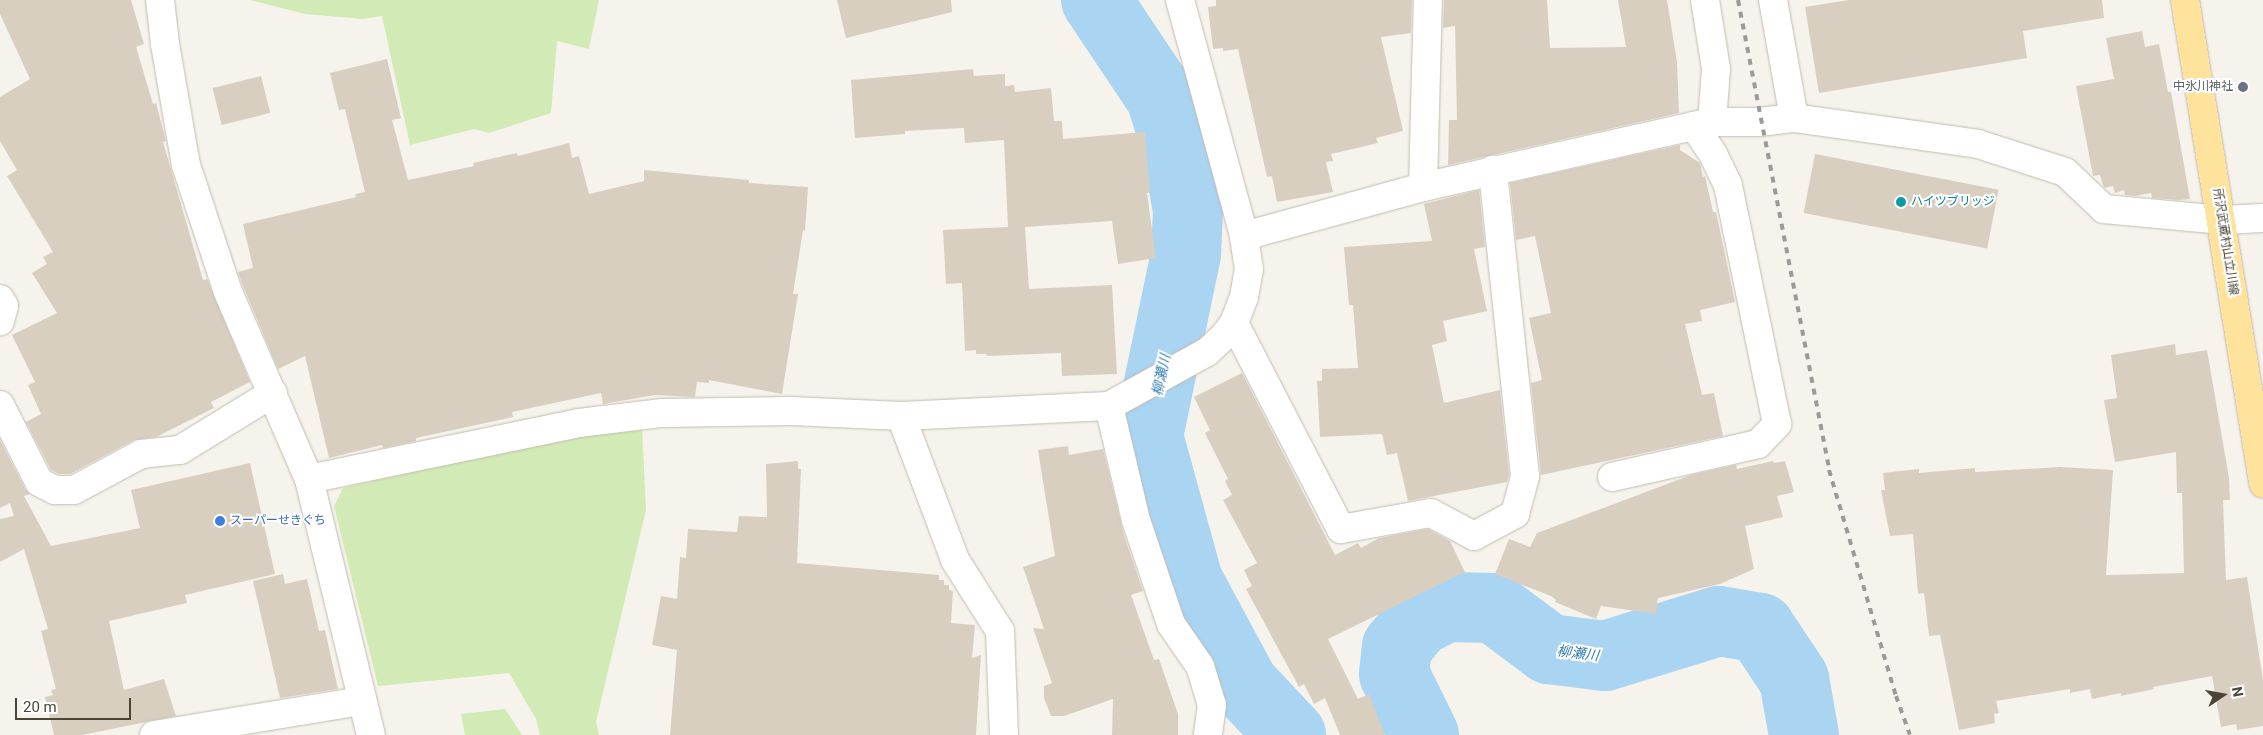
<!DOCTYPE html>
<html>
<head>
<meta charset="utf-8">
<style>
  body { margin:0 }
  #map { position:relative; width:2263px; height:735px; overflow:hidden; background:#f6f3ec; font-family:Roboto,"Noto Sans JP",sans-serif }
  div>[style] { position:absolute }
  .green>* { inset:0; background:#d2eab5 }
  .river>* { height:70px; margin:-35px; padding:0 35px; transform-origin:35px; border-radius:35px; background:#a9d4f2 }
  .building>* { inset:0; background:#d8cfc1; transform-origin:0 0 }
  .roads { filter:drop-shadow(0 0 1px #c2bbae) drop-shadow(0 0 1px #c2bbae) }
  .street>* { height:28px; margin:-14px; padding:0 14px; transform-origin:14px; border-radius:14px; background:#fff }
  .primary>* { height:28px; margin:-14px; padding:0 14px; transform-origin:14px; border-radius:14px; background:#ffe39c }
  .rail>* { height:4px; margin-top:-2px; transform-origin:0; background:repeating-linear-gradient(90deg,#9a9a9a 0 6px,transparent 0 12px) }
  .dots>* { width:14px; height:14px; translate:-50% -50%; box-sizing:border-box; border:2px solid #fff; border-radius:50% }
  span { translate:-50% -50%; white-space:nowrap; text-align:center; line-height:1.15; -webkit-text-stroke:4px #fff; paint-order:stroke }
  .worship-label { font-size:12px; color:#5b616d }
  .right { translate:-100% -50%; text-align:right }
  .culture-label { font-size:12px; color:#0d838f }
  .left { translate:0 -50%; text-align:left }
  .street-label { font-size:12px; color:#4b4439 }
  .shop-label { font-size:12px; color:#366cbe }
  .water-label { font-size:14px; color:#2e7ab2; font-style:italic }
  .north { position:absolute; left:2198px; top:670px; width:50px; height:50px; -webkit-text-stroke:4px #fff; paint-order:stroke; rotate:78deg; font-size:14px; font-weight:700; line-height:20px; text-align:center; color:#4b4439 }
  .north::after { content:''; display:block; margin:auto; width:18px; height:22px; background:#4b4439; clip-path:polygon(50% 0,100% 100%,50% 72%,0 100%) }
  .scale { position:absolute; left:15px; top:698px; width:116px; height:22px; box-sizing:border-box; border:2px solid #4b4439; border-top:0; padding-left:6px; font-size:15px; line-height:18px; white-space:nowrap; color:#4b4439; -webkit-text-stroke:4px #fff; paint-order:stroke }
</style>
</head>
<body>
<div id="map">
  <div class="green">
    <div style="clip-path:polygon(250px 0,599px 0,589px 49px,557px 41px,551px 113px,489px 133px,474px 129px,410px 145px,382px 16px,363px 19px,305px 14px)"></div>
    <div style="clip-path:polygon(642px 427px,646px 510px,596px 722px,599px 735px,540px 735px,536px 719px,509px 673px,378px 686px,334px 506px,343px 488px,558px 437px)"></div>
    <div style="clip-path:polygon(505px 709px,522px 735px,465px 735px,461px 714px)"></div>
  </div>
  <div class="river">
    <div style="left:1096px;top:0;width:117px;rotate:56.2deg"></div>
    <div style="left:1161px;top:97px;width:54px;rotate:72.9deg"></div>
    <div style="left:1177px;top:149px;width:62px;rotate:79.8deg"></div>
    <div style="left:1188px;top:210px;width:44px;rotate:92.6deg"></div>
    <div style="left:1186px;top:254px;width:186px;rotate:101.8deg"></div>
    <div style="left:1148px;top:436px;width:150px;rotate:74.6deg"></div>
    <div style="left:1188px;top:581px;width:118px;rotate:61.7deg"></div>
    <div style="left:1244px;top:685px;width:69px;rotate:46.8deg"></div>
    <div style="left:1424px;top:735px;width:68px;rotate:-116.2deg"></div>
    <div style="left:1394px;top:674px;width:27px;rotate:-84deg"></div>
    <div style="left:1397px;top:647px;width:32px;rotate:-51deg"></div>
    <div style="left:1417px;top:622px;width:34px;rotate:-27deg"></div>
    <div style="left:1447px;top:607px;width:47px;rotate:1.2deg"></div>
    <div style="left:1494px;top:608px;width:69px;rotate:36.7deg"></div>
    <div style="left:1549px;top:649px;width:56px;rotate:7.1deg"></div>
    <div style="left:1605px;top:656px;width:119px;rotate:-17.1deg"></div>
    <div style="left:1719px;top:621px;width:42px;rotate:9.7deg"></div>
    <div style="left:1760px;top:628px;width:61px;rotate:56.3deg"></div>
    <div style="left:1794px;top:679px;width:57px;rotate:79.9deg"></div>
  </div>
  <div class="building">
    <div style="clip-path:polygon(0 0,131px 0,144px 44px,136px 47px,153px 104px,156px 103px,166px 141px,163px 142px,203px 280px,207px 279px,250px 382px,211px 402px,214px 408px,156px 437px,134px 440px,70px 474px,59px 474px,51px 470px,26px 422px,41px 414px,28px 385px,35px 382px,12px 335px,57px 313px,32px 273px,47px 264px,43px 257px,53px 252px,7px 176px,17px 170px,0 141px,0 97px,30px 79px,0 14px)"></div>
    <div style="clip-path:polygon(837px 0,951px 0,952px 12px,846px 38px)"></div>
    <div style="clip-path:polygon(1216px 0,1412px 0,1411px 33px,1381px 37px,1403px 131px,1376px 138px,1378px 143px,1331px 154px,1333px 161px,1326px 162px,1333px 192px,1277px 202px,1272px 176px,1267px 177px,1238px 49px,1223px 51px,1223px 48px,1213px 49px,1208px 7px,1216px 6px)"></div>
    <div style="clip-path:polygon(1444px 0,1547px 0,1550px 48px,1626px 47px,1618px 0,1667px 0,1677px 62px,1679px 113px,1448px 165px,1449px 120px,1457px 120px,1455px 26px,1443px 28px)"></div>
    <div style="clip-path:polygon(1849px 0,2102px 0,2104px 18px,2023px 31px,2027px 58px,1819px 93px,1805px 7px)"></div>
    <div style="clip-path:polygon(2142px 31px,2145px 47px,2159px 44px,2168px 92px,2171px 92px,2190px 199px,2180px 200px,2152px 198px,2151px 193px,2135px 196px,2125px 195px,2124px 190px,2115px 193px,2113px 186px,2104px 188px,2100px 175px,2093px 176px,2076px 86px,2114px 79px,2106px 38px)"></div>
    <div style="clip-path:polygon(387px 59px,401px 118px,392px 120px,408px 180px,474px 166px,473px 163px,517px 153px,518px 156px,569px 143px,572px 158px,579px 156px,589px 194px,644px 181px,644px 170px,749px 180px,749px 183px,808px 187px,805px 231px,803px 230px,793px 294px,798px 294px,782px 394px,709px 380px,709px 383px,697px 382px,695px 397px,655px 395px,603px 404px,601px 393px,512px 412px,513px 417px,416px 438px,416px 441px,383px 448px,382px 445px,329px 458px,305px 356px,278px 369px,243px 286px,238px 272px,253px 268px,243px 224px,356px 197px,355px 194px,365px 192px,345px 109px,339px 110px,330px 73px)"></div>
    <div style="clip-path:polygon(973px 69px,974px 76px,1005px 74px,1005px 86px,1014px 85px,1015px 92px,1051px 88px,1054px 121px,1062px 121px,1063px 139px,1145px 132px,1150px 192px,1147px 193px,1156px 258px,1118px 264px,1112px 221px,1025px 227px,1029px 289px,1112px 285px,1117px 374px,1062px 376px,1061px 353px,987px 356px,986px 354px,976px 354px,976px 350px,965px 351px,962px 283px,946px 284px,943px 230px,1008px 227px,1004px 140px,965px 143px,964px 128px,905px 131px,905px 134px,855px 138px,851px 80px)"></div>
    <div style="left:261px;top:76px;width:38px;height:50px;rotate:76deg"></div>
    <div style="clip-path:polygon(1680px 145px,1680px 150px,1700px 163px,1703px 177px,1705px 176px,1713px 212px,1716px 212px,1735px 302px,1700px 310px,1702px 321px,1685px 324px,1702px 395px,1714px 393px,1723px 436px,1541px 475px,1531px 383px,1542px 380px,1529px 318px,1551px 313px,1535px 236px,1516px 240px,1510px 183px)"></div>
    <div style="left:1815px;top:154px;width:187px;height:60px;rotate:11deg"></div>
    <div style="clip-path:polygon(1479px 190px,1485px 247px,1474px 249px,1487px 311px,1443px 321px,1447px 341px,1432px 345px,1444px 403px,1500px 390px,1509px 475px,1507px 482px,1408px 501px,1397px 453px,1387px 455px,1382px 434px,1320px 437px,1317px 381px,1322px 381px,1322px 369px,1358px 368px,1353px 305px,1349px 305px,1344px 247px,1432px 241px,1424px 204px)"></div>
    <div style="clip-path:polygon(2175px 344px,2176px 355px,2207px 350px,2229px 478px,2230px 500px,2223px 500px,2226px 580px,2247px 577px,2263px 680px,2263px 726px,2237px 730px,2236px 724px,2221px 727px,2212px 676px,2153px 687px,2154px 689px,2121px 696px,2121px 693px,2092px 699px,2090px 689px,2070px 693px,2070px 689px,1996px 701px,1999px 713px,1994px 714px,1995px 723px,1959px 730px,1940px 635px,1929px 636px,1924px 593px,1918px 594px,1913px 534px,1890px 536px,1881px 490px,1885px 490px,1883px 473px,1919px 469px,1919px 473px,1975px 468px,1975px 472px,2060px 467px,2113px 470px,2106px 575px,2184px 573px,2182px 493px,2177px 493px,2176px 452px,2115px 462px,2104px 400px,2117px 398px,2111px 355px)"></div>
    <div style="clip-path:polygon(1242px 373px,1335px 555px,1358px 543px,1361px 548px,1379px 538px,1428px 529px,1450px 541px,1465px 572px,1328px 639px,1358px 699px,1369px 694px,1385px 735px,1340px 735px,1325px 698px,1314px 704px,1304px 684px,1299px 687px,1246px 589px,1252px 586px,1244px 570px,1257px 563px,1223px 500px,1232px 495px,1225px 481px,1228px 479px,1205px 433px,1210px 430px,1194px 397px)"></div>
    <div style="clip-path:polygon(0 440px,25px 489px,30px 494px,24px 496px,51px 546px,140px 528px,131px 490px,250px 463px,275px 574px,185px 595px,187px 603px,109px 621px,124px 690px,164px 679px,176px 716px,82px 735px,54px 735px,45px 697px,53px 695px,51px 690px,56px 689px,41px 631px,48px 629px,24px 549px,0 562px,0 519px,14px 516px,10px 503px,0 508px)"></div>
    <div style="clip-path:polygon(1068px 446px,1069px 455px,1103px 449px,1124px 535px,1143px 591px,1131px 595px,1154px 660px,1159px 659px,1178px 714px,1178px 735px,1112px 735px,1113px 699px,1064px 716px,1051px 716px,1044px 698px,1044px 686px,1052px 683px,1033px 628px,1044px 629px,1023px 567px,1055px 556px,1038px 450px)"></div>
    <div style="clip-path:polygon(798px 461px,798px 469px,801px 469px,797px 563px,939px 575px,939px 580px,944px 580px,944px 585px,949px 585px,949px 590px,953px 591px,951px 623px,975px 625px,972px 658px,981px 655px,976px 735px,670px 735px,677px 650px,652px 645px,661px 596px,677px 599px,680px 557px,686px 558px,688px 529px,737px 532px,739px 516px,767px 517px,766px 464px)"></div>
    <div style="clip-path:polygon(1773px 461px,1774px 463px,1785px 461px,1794px 492px,1777px 496px,1783px 517px,1745px 526px,1754px 569px,1720px 584px,1658px 598px,1656px 614px,1601px 606px,1596px 619px,1555px 602px,1556px 600px,1551px 596px,1495px 574px,1509px 539px,1530px 547px,1537px 533px,1691px 475px,1736px 465px,1737px 469px)"></div>
    <div style="clip-path:polygon(283px 574px,285px 584px,307px 579px,319px 631px,325px 630px,338px 689px,280px 698px,253px 581px)"></div>
  </div>
  <div class="roads">
    <div class="street">
      <div style="left:160px;top:0;width:44px;rotate:83.5deg"></div>
      <div style="left:165px;top:44px;width:123px;rotate:80.2deg"></div>
      <div style="left:186px;top:165px;width:134px;rotate:71.7deg"></div>
      <div style="left:228px;top:292px;width:204px;rotate:66.6deg"></div>
      <div style="left:309px;top:479px;width:263px;rotate:76.4deg"></div>
      <div style="left:1180px;top:0;width:245px;rotate:74.8deg"></div>
      <div style="left:1705px;top:0;width:70px;rotate:80.9deg"></div>
      <div style="left:1716px;top:69px;width:53px;rotate:94.3deg"></div>
      <div style="left:1773px;top:0;width:120px;rotate:79.9deg"></div>
      <div style="left:1423px;top:187px;width:187px;rotate:-88.5deg"></div>
      <div style="left:0;top:299px;width:8px;rotate:60deg"></div>
      <div style="left:4px;top:306px;width:16px;rotate:105deg"></div>
      <div style="left:1234px;top:323px;width:232px;rotate:62.6deg"></div>
      <div style="left:1341px;top:529px;width:91px;rotate:-10.1deg"></div>
      <div style="left:1431px;top:513px;width:49px;rotate:28.1deg"></div>
      <div style="left:1474px;top:536px;width:47px;rotate:-28.2deg"></div>
      <div style="left:1515px;top:514px;width:39px;rotate:-75deg"></div>
      <div style="left:1525px;top:476px;width:308px;rotate:-96deg"></div>
      <div style="left:0;top:405px;width:86px;rotate:63.1deg"></div>
      <div style="left:39px;top:482px;width:18px;rotate:27deg"></div>
      <div style="left:55px;top:490px;width:19px"></div>
      <div style="left:74px;top:490px;width:76px;rotate:-28.2deg"></div>
      <div style="left:141px;top:454px;width:39px;rotate:-6deg"></div>
      <div style="left:180px;top:450px;width:109px;rotate:-31.5deg"></div>
      <div style="left:1109px;top:406px;width:117px;rotate:76.7deg"></div>
      <div style="left:1136px;top:520px;width:110px;rotate:71.4deg"></div>
      <div style="left:1171px;top:624px;width:51px;rotate:55.4deg"></div>
      <div style="left:1200px;top:666px;width:41px;rotate:72.9deg"></div>
      <div style="left:1212px;top:705px;width:30px;rotate:98deg"></div>
      <div style="left:901px;top:416px;width:154px;rotate:69.4deg"></div>
      <div style="left:955px;top:560px;width:84px;rotate:57.6deg"></div>
      <div style="left:1000px;top:631px;width:104px;rotate:87.8deg"></div>
      <div style="left:1612px;top:477px;width:150px;rotate:-12.7deg"></div>
      <div style="left:1758px;top:444px;width:28px;rotate:-46deg"></div>
      <div style="left:1777px;top:424px;width:244px;rotate:-101.6deg"></div>
      <div style="left:1728px;top:185px;width:34px;rotate:-116deg"></div>
      <div style="left:1713px;top:154px;width:34px;rotate:-124deg"></div>
      <div style="left:309px;top:479px;width:276px;rotate:-11.7deg"></div>
      <div style="left:579px;top:423px;width:84px;rotate:-6.9deg"></div>
      <div style="left:662px;top:413px;width:129px;rotate:-0.9deg"></div>
      <div style="left:791px;top:411px;width:110px;rotate:2.6deg"></div>
      <div style="left:901px;top:416px;width:208px;rotate:-2.8deg"></div>
      <div style="left:1109px;top:406px;width:112px;rotate:-28.9deg"></div>
      <div style="left:1207px;top:352px;width:25px;rotate:-43deg"></div>
      <div style="left:1225px;top:335px;width:15px;rotate:-53deg"></div>
      <div style="left:1234px;top:323px;width:28px;rotate:-69deg"></div>
      <div style="left:1244px;top:297px;width:28px;rotate:-80deg"></div>
      <div style="left:1249px;top:269px;width:33px;rotate:-99deg"></div>
      <div style="left:1244px;top:236px;width:186px;rotate:-15.3deg"></div>
      <div style="left:1423px;top:187px;width:296px;rotate:-12.7deg"></div>
      <div style="left:1712px;top:122px;width:48px"></div>
      <div style="left:1760px;top:122px;width:34px;rotate:-7deg"></div>
      <div style="left:1794px;top:118px;width:186px;rotate:8deg"></div>
      <div style="left:1978px;top:144px;width:91px;rotate:17.8deg"></div>
      <div style="left:2065px;top:172px;width:54px;rotate:43.5deg"></div>
      <div style="left:2104px;top:209px;width:119px;rotate:5.3deg"></div>
      <div style="left:2222px;top:220px;width:41px;rotate:-2.8deg"></div>
      <div style="left:154px;top:735px;width:210px;rotate:-9.3deg"></div>
    </div>
    <div class="primary">
      <div style="left:2185px;top:0;width:490px;rotate:80.8deg"></div>
    </div>
  </div>
  <div class="rail">
    <div style="left:1738px;top:0;width:479px;rotate:79deg"></div>
    <div style="left:1829px;top:470px;width:236px;rotate:73.5deg"></div>
    <div style="left:1896px;top:696px;width:41px;rotate:70.3deg"></div>
  </div>
  <div class="dots">
    <div style="left:2243px;top:87px;background:#6b7280"></div>
    <div style="left:1901px;top:202px;background:#0f9aa8"></div>
    <div style="left:220px;top:521px;background:#3f7fe0"></div>
  </div>
  <div class="worship-label">
    <span class="right" style="left:2233px;top:87px">中氷川神社</span>
  </div>
  <div class="culture-label">
    <span class="left" style="left:1911px;top:202px">ハイツブリッジ</span>
  </div>
  <div class="street-label">
    <span style="left:2225px;top:242px;rotate:81deg">所沢武蔵村山立川線</span>
  </div>
  <div class="shop-label">
    <span class="left" style="left:230px;top:521px">スーパーせきぐち</span>
  </div>
  <div class="water-label">
    <span style="left:1161px;top:375px;rotate:-78deg">柳瀬川</span>
    <span style="left:1578px;top:653px;rotate:7deg">柳瀬川</span>
  </div>
  <div class="north">N</div>
  <div class="scale">20 m</div>
</div>
</body>
</html>
